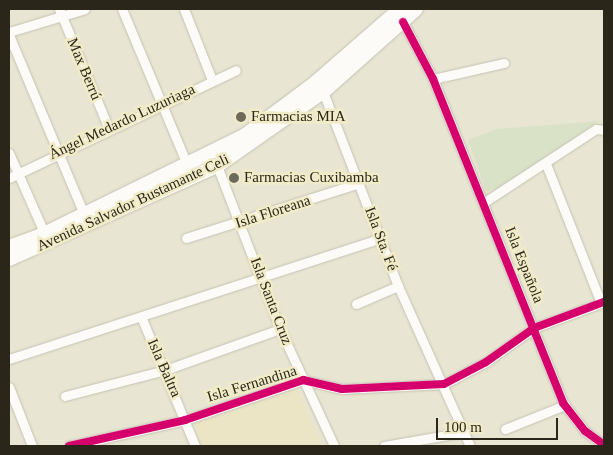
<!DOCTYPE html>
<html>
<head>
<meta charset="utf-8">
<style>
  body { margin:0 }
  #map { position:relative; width:613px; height:455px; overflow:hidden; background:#e8e5d2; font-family:"Times New Roman",serif }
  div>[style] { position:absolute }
  .built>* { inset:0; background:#ebe4c5 }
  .green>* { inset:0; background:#d9e1c7 }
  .roads { filter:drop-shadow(0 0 1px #c5c2b3) drop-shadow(0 0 1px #c5c2b3) }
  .street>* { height:9px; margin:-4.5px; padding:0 4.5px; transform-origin:4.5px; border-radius:4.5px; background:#fcfbf8 }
  .secondary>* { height:14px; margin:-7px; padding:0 7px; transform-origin:7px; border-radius:7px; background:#fcfbf8 }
  .cycleway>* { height:8px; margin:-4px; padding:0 4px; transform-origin:4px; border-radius:4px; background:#d6006c }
  .dots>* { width:14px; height:14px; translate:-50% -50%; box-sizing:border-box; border:2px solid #f2ebc8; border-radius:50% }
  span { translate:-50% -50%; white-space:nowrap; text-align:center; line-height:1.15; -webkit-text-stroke:5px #f2ebc8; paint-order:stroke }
  .street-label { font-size:15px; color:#2a271a }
  .poi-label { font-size:15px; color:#2a271a }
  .left { translate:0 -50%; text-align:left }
  .frame { position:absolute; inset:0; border:10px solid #2a271a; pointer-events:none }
  .scale { position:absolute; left:436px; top:418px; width:122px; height:22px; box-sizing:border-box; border:2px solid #2a271a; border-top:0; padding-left:6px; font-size:15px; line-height:18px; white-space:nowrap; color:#2a271a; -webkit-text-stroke:4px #f2ebc8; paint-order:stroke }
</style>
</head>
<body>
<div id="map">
  <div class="built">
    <div style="clip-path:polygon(297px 389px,322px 446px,202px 446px,195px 423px)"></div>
  </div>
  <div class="green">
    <div style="clip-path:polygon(599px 121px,499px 188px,486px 191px,468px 140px,497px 129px)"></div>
  </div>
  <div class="roads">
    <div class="street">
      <div style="left:59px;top:9px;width:130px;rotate:67.4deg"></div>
      <div style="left:122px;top:9px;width:171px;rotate:67.3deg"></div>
      <div style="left:184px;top:9px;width:76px;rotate:68.5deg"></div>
      <div style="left:403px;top:22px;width:64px;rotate:62.2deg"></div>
      <div style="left:433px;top:79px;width:349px;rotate:68.1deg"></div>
      <div style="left:563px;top:403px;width:36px;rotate:52deg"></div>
      <div style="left:585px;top:431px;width:24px;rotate:36deg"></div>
      <div style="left:9px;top:32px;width:79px;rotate:-16.8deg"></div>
      <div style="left:9px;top:35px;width:194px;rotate:67.3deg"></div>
      <div style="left:433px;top:79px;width:73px;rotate:-12.7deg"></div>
      <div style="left:322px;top:89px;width:211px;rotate:68.9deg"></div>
      <div style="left:398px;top:286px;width:175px;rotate:65.8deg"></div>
      <div style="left:9px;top:153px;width:92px;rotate:66.2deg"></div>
      <div style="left:216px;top:163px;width:178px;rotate:68.9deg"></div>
      <div style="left:280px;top:329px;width:129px;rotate:65.2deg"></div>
      <div style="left:546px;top:164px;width:149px;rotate:68.4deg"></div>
      <div style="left:9px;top:178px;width:251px;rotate:-25.4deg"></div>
      <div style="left:483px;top:203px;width:135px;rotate:-33.2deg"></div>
      <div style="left:596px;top:129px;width:8px;rotate:7deg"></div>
      <div style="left:186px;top:238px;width:182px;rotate:-17.6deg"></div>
      <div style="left:356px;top:304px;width:46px;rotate:-23.2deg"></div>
      <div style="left:142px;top:319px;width:138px;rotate:67.3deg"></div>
      <div style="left:9px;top:359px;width:391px;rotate:-18deg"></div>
      <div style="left:9px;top:387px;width:63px;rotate:68.7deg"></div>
      <div style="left:65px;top:396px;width:103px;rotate:-14.6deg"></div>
      <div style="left:165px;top:370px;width:122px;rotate:-19.6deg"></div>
      <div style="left:505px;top:429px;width:65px;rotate:-21.8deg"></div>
      <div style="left:69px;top:446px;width:119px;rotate:-12.6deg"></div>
      <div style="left:185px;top:420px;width:125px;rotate:-18.7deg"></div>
      <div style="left:303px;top:380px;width:40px;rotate:13deg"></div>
      <div style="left:342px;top:389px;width:102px;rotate:-2.8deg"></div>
      <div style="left:444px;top:384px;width:47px;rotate:-27.6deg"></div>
      <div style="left:486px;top:362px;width:59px;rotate:-35.3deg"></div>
      <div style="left:534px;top:328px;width:75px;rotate:-20.4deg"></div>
      <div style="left:384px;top:446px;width:82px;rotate:-9.8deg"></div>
    </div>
    <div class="secondary">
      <div style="left:9px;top:247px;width:37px;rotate:-20deg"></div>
      <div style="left:44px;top:234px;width:223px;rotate:-26.1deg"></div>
      <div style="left:244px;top:136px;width:89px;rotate:-36.7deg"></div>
      <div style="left:315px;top:83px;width:113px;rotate:-41deg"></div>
      <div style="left:9px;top:259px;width:228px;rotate:-24.1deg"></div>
      <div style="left:217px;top:166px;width:131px;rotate:-35deg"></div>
      <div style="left:324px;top:91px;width:123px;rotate:-41.7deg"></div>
    </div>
  </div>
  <div class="cycleway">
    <div style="left:403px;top:22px;width:64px;rotate:62.2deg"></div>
    <div style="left:433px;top:79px;width:349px;rotate:68.1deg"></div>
    <div style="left:563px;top:403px;width:36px;rotate:52deg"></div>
    <div style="left:585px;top:431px;width:24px;rotate:36deg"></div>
    <div style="left:69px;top:446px;width:119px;rotate:-12.6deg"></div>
    <div style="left:185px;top:420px;width:125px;rotate:-18.7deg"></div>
    <div style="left:303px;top:380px;width:40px;rotate:13deg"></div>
    <div style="left:342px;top:389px;width:102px;rotate:-2.8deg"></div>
    <div style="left:444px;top:384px;width:47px;rotate:-27.6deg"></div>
    <div style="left:486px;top:362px;width:59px;rotate:-35.3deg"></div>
    <div style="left:534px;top:328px;width:75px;rotate:-20.4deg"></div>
  </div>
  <div class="dots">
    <div style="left:241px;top:117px;background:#6c6a5a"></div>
    <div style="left:234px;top:178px;background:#6c6a5a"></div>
  </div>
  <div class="street-label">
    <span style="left:84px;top:69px;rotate:67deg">Max Berrú</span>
    <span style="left:122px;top:122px;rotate:-25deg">Ángel Medardo Luzuriaga</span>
    <span style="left:133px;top:203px;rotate:-25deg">Avenida Salvador Bustamante Celi</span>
    <span style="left:273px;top:212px;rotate:-18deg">Isla Floreana</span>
    <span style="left:381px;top:239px;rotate:69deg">Isla Sta. Fé</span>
    <span style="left:524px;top:265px;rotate:68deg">Isla Española</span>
    <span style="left:271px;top:301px;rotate:69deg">Isla Santa Cruz</span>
    <span style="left:164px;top:368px;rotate:66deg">Isla Baltra</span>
    <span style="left:252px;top:384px;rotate:-17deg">Isla Fernandina</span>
  </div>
  <div class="poi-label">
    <span class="left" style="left:251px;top:117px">Farmacias MIA</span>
    <span class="left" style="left:244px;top:178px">Farmacias Cuxibamba</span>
  </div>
  <div class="frame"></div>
  <div class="scale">100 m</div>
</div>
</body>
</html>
